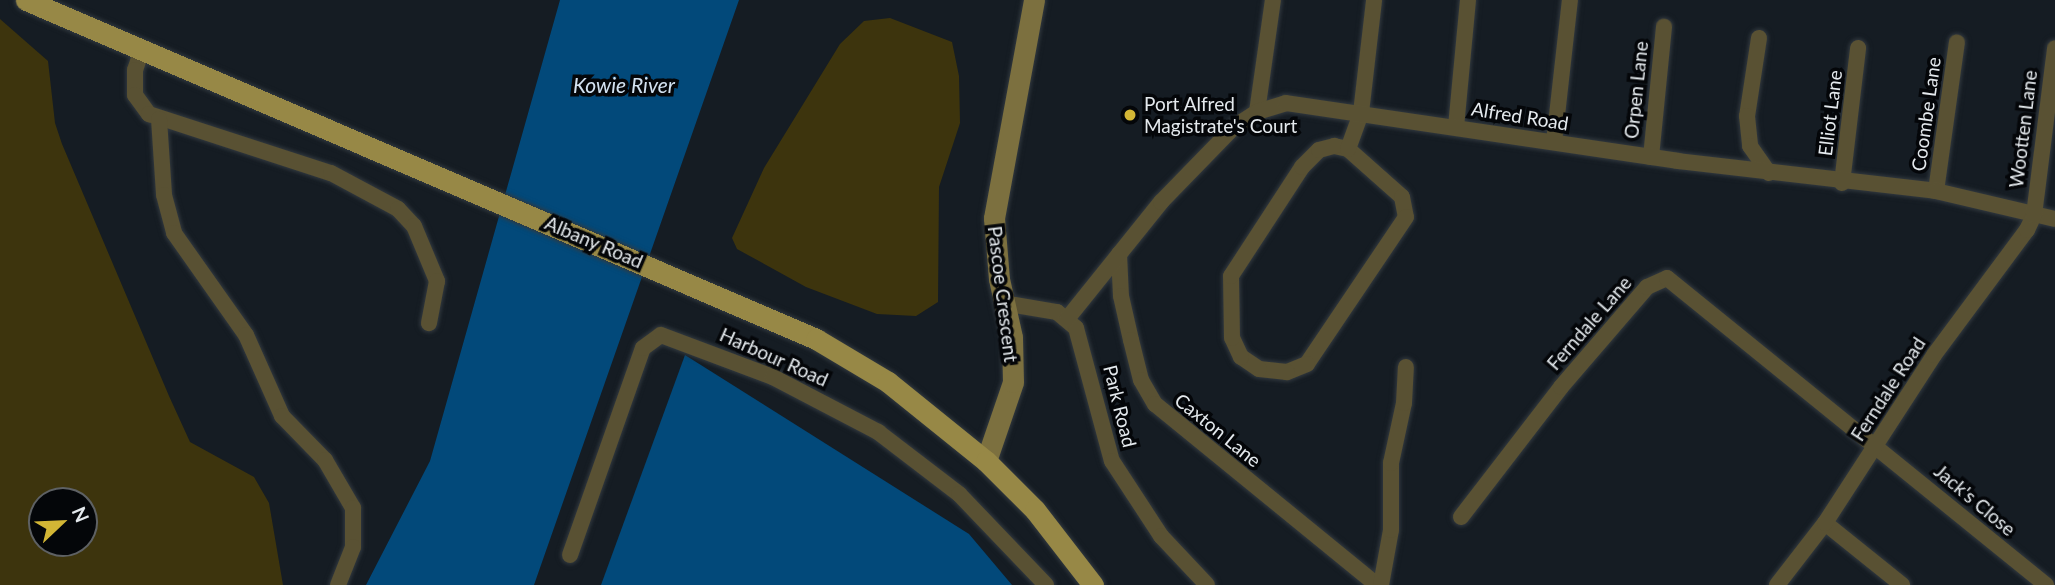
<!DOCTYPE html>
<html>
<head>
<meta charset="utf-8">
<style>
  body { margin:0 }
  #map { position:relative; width:2055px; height:585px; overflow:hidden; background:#151c23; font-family:Lato,sans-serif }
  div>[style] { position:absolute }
  .green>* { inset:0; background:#3d340d }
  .water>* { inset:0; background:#02497a }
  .roads { filter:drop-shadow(0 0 2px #32393f) drop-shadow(0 0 2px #32393f) }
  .street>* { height:16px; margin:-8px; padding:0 8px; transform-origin:8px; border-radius:8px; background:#595133 }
  .secondary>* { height:21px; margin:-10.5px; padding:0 10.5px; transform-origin:10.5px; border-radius:10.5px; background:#7c703f }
  .primary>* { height:21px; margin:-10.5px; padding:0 10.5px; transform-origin:10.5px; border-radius:10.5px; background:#978846 }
  .dots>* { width:19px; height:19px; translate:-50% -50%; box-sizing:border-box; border:4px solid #040609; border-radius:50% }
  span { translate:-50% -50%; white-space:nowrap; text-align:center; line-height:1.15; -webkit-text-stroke:7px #040609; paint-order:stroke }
  .street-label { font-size:19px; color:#e4e9ed }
  .poi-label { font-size:19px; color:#e4e9ed }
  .left { translate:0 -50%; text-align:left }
  .water-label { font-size:21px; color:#d3e2f1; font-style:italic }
  .north { position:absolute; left:28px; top:487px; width:70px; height:70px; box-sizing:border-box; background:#040609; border:2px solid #5e6164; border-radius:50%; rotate:67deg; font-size:19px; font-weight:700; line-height:28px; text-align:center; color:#e4e9ed }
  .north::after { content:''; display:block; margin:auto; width:24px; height:32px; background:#d3b635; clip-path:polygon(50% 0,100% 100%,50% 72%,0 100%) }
</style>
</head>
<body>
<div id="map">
  <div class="green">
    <div style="clip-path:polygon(890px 18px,952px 42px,959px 76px,960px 123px,939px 187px,938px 302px,916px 316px,877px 314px,806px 287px,737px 249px,732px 238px,764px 168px,840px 44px,864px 21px)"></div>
    <div style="clip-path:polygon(evenodd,0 19px,48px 61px,55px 123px,62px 144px,169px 396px,190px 442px,254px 477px,269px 503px,283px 585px,0 585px,0 19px,42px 501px,84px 501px,84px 543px,42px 543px,42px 501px)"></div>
  </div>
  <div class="water">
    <div style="clip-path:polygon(560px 0,739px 0,534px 585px,366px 585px,430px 461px)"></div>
    <div style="clip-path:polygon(685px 355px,969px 534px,1012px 585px,601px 585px)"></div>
  </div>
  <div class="roads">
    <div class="street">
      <div style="left:1759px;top:38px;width:79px;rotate:98.7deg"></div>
      <div style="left:1747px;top:116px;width:30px;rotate:84deg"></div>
      <div style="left:1750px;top:146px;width:33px;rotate:55deg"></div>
      <div style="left:141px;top:52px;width:19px;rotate:108deg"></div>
      <div style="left:135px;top:70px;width:25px;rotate:90deg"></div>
      <div style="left:135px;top:95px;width:24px;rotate:54deg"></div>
      <div style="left:149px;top:114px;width:191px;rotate:18deg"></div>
      <div style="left:331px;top:173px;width:76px;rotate:28.2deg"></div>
      <div style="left:398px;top:209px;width:23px;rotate:47deg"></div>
      <div style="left:414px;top:226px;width:60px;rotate:67.3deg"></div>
      <div style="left:437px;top:281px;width:43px;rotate:100.8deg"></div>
      <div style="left:1257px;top:112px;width:113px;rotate:-81.9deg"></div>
      <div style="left:159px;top:119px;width:76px;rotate:86.2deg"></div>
      <div style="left:164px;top:195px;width:39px;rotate:75deg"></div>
      <div style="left:174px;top:233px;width:125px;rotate:54.8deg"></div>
      <div style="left:246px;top:335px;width:89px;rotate:66deg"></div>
      <div style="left:282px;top:416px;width:62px;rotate:45.7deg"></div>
      <div style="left:325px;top:460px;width:56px;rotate:59.7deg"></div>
      <div style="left:353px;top:508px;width:39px;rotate:90deg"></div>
      <div style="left:353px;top:547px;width:41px;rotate:111.5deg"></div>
      <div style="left:1456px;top:127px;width:128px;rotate:-84.6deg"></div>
      <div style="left:1554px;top:142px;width:143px;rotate:-83.6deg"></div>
      <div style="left:1334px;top:146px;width:14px;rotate:12deg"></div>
      <div style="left:1348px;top:149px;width:72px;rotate:41.6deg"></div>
      <div style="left:1402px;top:197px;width:20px;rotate:79deg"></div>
      <div style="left:1406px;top:217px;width:177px;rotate:124deg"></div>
      <div style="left:1307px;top:364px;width:22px;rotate:158deg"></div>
      <div style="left:1287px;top:372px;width:28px;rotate:-174deg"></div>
      <div style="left:1259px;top:369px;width:22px;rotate:-146deg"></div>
      <div style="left:1241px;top:357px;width:21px;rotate:-115deg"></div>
      <div style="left:1232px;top:338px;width:62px;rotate:-90.9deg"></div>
      <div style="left:1231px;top:276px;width:130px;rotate:-56.9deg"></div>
      <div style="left:1302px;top:167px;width:24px;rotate:-45deg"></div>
      <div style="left:1319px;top:150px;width:16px;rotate:-15deg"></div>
      <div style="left:1348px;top:149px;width:38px;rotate:-70deg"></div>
      <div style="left:1361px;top:113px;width:114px;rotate:-83.4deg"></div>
      <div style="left:1651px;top:157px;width:131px;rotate:-84.3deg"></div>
      <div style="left:1842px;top:183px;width:136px;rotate:-83.2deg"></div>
      <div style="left:1936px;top:191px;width:150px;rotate:-82deg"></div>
      <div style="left:1119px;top:254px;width:42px;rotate:87.3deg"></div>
      <div style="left:1121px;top:296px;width:45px;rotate:77.2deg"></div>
      <div style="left:1131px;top:340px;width:41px;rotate:76deg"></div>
      <div style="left:1141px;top:380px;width:28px;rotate:60deg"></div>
      <div style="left:1155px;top:404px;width:286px;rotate:39.2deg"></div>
      <div style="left:1003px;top:303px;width:55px;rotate:9.5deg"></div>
      <div style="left:1057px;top:312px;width:25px;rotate:40deg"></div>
      <div style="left:1076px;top:328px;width:138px;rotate:74.9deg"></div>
      <div style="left:1112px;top:461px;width:90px;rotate:56.8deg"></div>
      <div style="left:1161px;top:536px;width:67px;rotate:46.8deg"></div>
      <div style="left:1067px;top:319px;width:150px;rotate:-51.2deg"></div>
      <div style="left:1161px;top:202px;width:105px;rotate:-45.8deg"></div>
      <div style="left:1234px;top:127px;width:27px;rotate:-33deg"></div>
      <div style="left:1257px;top:112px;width:30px;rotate:-17deg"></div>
      <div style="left:1286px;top:103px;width:396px;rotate:8.4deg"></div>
      <div style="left:1678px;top:161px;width:260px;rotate:6.6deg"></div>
      <div style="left:1936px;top:191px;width:122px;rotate:13.2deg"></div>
      <div style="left:1461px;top:517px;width:164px;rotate:-52.4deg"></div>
      <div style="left:1561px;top:387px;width:132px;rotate:-49.3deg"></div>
      <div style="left:1647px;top:287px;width:22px;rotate:-24deg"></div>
      <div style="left:1667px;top:278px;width:488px;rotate:39deg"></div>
      <div style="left:1825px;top:523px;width:99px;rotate:38.8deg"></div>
      <div style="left:570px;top:555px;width:219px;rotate:-70.6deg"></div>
      <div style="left:643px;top:348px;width:22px;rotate:-36deg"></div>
      <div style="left:661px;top:335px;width:120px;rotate:20.6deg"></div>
      <div style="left:773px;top:377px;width:119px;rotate:27.6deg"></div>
      <div style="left:878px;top:432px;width:102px;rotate:37.4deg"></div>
      <div style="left:959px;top:494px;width:126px;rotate:46.3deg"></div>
      <div style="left:1381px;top:585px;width:56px;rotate:-79.7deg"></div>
      <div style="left:1391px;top:530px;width:67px;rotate:-90deg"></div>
      <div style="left:1391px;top:463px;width:61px;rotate:-77.8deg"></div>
      <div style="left:1404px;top:403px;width:36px;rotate:-87deg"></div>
      <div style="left:1777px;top:585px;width:78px;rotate:-52.3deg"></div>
      <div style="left:1825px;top:523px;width:200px;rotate:-57deg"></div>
      <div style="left:1934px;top:355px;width:156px;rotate:-53.4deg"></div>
      <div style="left:2027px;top:230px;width:17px;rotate:-65deg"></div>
      <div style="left:2034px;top:215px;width:168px;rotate:-82.8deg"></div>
    </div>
    <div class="secondary">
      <div style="left:986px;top:461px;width:83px;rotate:-71.1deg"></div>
      <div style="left:1013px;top:382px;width:45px;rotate:-91.3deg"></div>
      <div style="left:1012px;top:337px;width:59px;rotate:-102.6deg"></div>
      <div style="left:999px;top:279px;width:61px;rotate:-94.7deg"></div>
      <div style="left:994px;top:218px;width:222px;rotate:-79.6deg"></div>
    </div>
    <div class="primary">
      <div style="left:26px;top:0;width:860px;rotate:23.22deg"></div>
      <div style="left:816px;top:339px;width:84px;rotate:30.8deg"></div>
      <div style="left:888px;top:382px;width:126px;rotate:38.9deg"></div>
      <div style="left:986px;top:461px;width:69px;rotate:45deg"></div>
      <div style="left:1035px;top:510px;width:95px;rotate:52.3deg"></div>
    </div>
  </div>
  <div class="dots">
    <div style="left:1130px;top:115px;background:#d3b635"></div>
  </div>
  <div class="street-label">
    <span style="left:1636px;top:90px;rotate:-84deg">Orpen Lane</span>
    <span style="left:1830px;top:113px;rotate:-83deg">Elliot Lane</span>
    <span style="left:1926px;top:114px;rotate:-82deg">Coombe Lane</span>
    <span style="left:1520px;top:116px;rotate:9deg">Alfred Road</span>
    <span style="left:2023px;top:129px;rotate:-83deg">Wootten Lane</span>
    <span style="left:594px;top:242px;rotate:23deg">Albany Road</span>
    <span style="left:1003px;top:294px;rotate:83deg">Pascoe Crescent</span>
    <span style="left:1589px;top:323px;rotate:-49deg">Ferndale Lane</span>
    <span style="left:774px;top:357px;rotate:24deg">Harbour Road</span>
    <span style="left:1888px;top:389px;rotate:-57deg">Ferndale Road</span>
    <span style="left:1120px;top:406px;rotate:76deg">Park Road</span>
    <span style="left:1218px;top:430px;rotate:39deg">Caxton Lane</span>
    <span style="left:1975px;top:500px;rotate:40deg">Jack's Close</span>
  </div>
  <div class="poi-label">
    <span class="left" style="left:1144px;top:115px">Port Alfred<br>Magistrate's Court</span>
  </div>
  <div class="water-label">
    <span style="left:624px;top:85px">Kowie River</span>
  </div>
  <div class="north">N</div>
</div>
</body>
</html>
